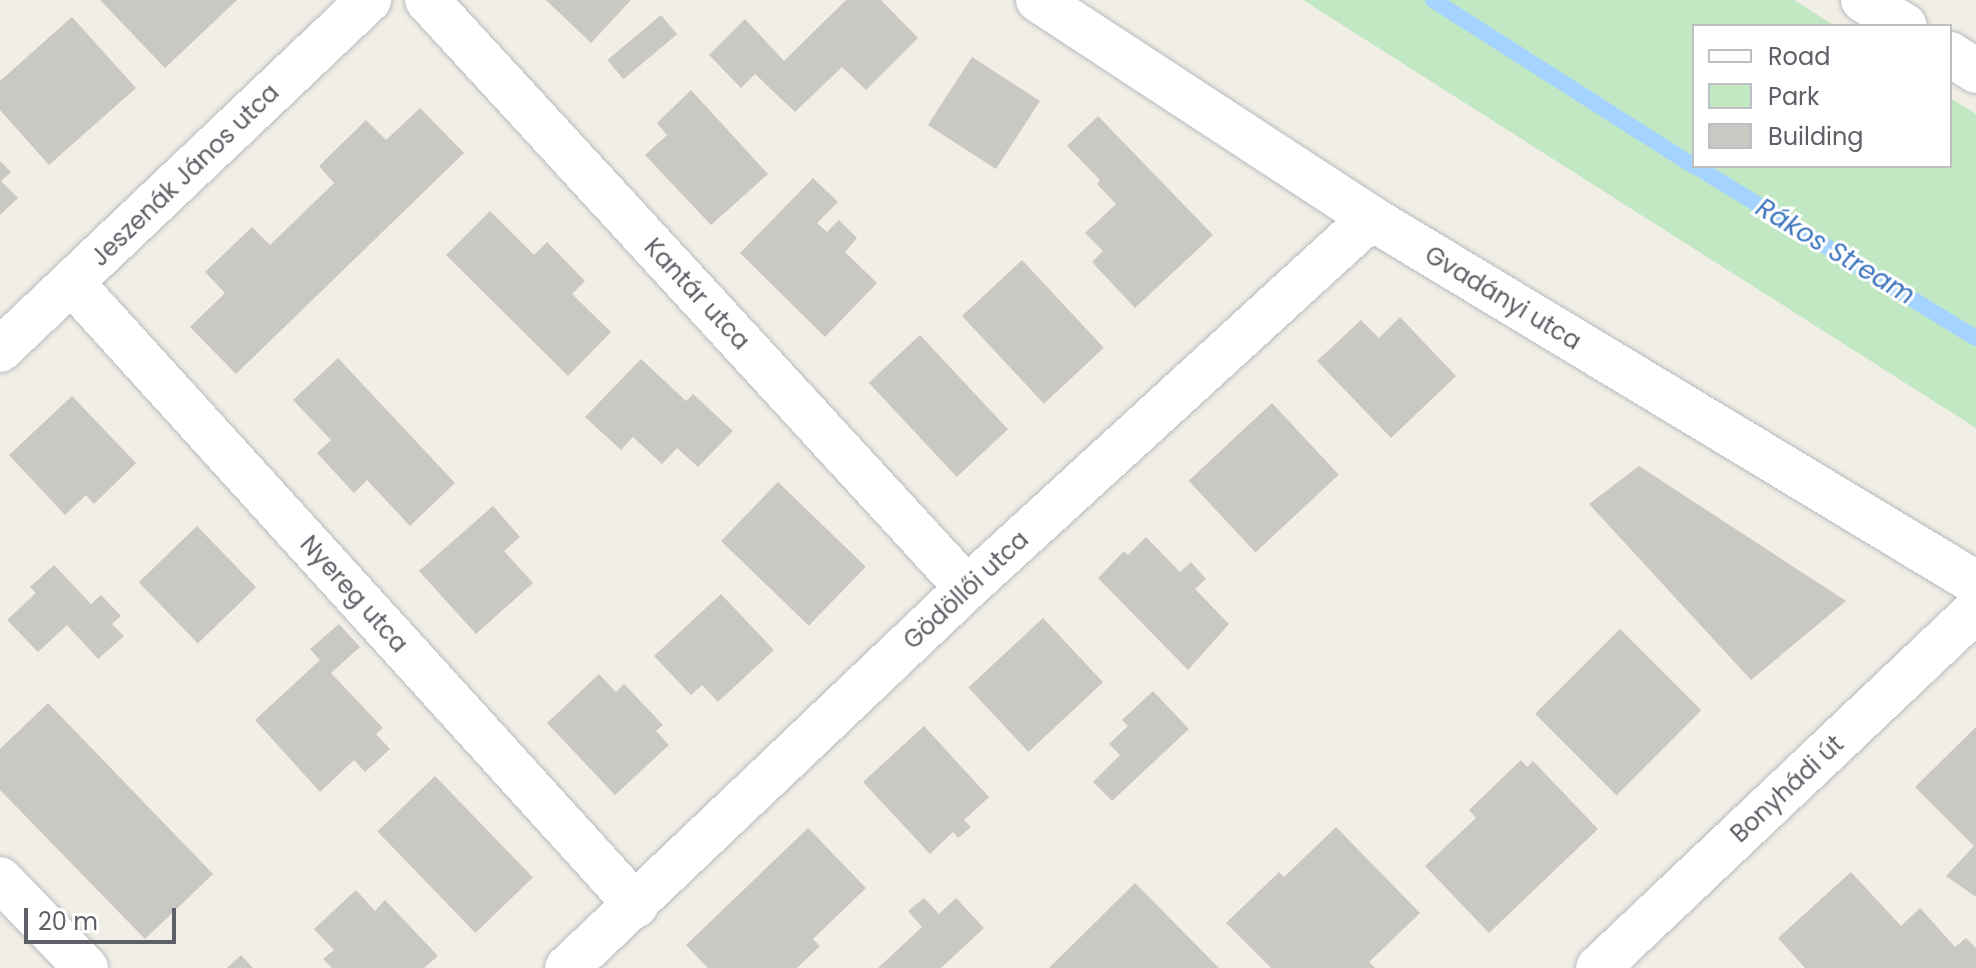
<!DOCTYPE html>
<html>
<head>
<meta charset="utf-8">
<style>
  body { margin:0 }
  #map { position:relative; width:1976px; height:968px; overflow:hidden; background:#f0eee5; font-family:Poppins,sans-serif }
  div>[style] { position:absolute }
  .green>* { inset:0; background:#c1e8c3 }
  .stream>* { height:16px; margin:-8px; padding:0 8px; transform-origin:8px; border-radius:8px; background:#a5d3ff }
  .building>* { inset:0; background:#cac8c2; transform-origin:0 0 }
  .roads { filter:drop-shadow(0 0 2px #b7babf) drop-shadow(0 0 2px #b7babf) }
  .minor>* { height:44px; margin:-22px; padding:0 22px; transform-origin:22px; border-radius:22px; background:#fff }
  .tertiary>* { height:44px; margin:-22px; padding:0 22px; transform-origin:22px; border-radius:22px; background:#fff }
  span { translate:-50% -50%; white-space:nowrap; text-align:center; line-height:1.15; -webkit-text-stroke:6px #fff; paint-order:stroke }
  .street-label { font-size:24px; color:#5d6066 }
  .water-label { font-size:26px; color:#4077be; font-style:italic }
  .legend { position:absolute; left:1692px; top:24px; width:260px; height:144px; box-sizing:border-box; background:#fff; border:2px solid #bebfc2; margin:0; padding:10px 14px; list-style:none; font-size:24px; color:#5d6066 }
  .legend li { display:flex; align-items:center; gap:16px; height:40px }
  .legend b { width:40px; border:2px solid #bebfc2 }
  .scale { position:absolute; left:24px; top:908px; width:152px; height:36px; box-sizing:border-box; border:4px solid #5d6066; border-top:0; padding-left:10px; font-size:24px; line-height:28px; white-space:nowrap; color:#5d6066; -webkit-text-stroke:6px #fff; paint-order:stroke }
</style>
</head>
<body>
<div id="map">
  <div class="green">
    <div style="clip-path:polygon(1303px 0,1794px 0,1835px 26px,1694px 26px,1694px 166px,1950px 166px,1950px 98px,1976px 114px,1976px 428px)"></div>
  </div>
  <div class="stream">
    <div style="left:1433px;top:0;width:309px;rotate:32.5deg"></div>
    <div style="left:1695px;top:166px;width:329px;rotate:31.5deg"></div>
  </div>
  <div class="building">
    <div style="clip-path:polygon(100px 0,237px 0,165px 68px)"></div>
    <div style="clip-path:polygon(546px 0,631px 0,591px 43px)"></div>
    <div style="clip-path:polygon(846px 0,881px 0,918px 38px,866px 90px,842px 67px,795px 112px,755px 74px,741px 88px,709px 55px,745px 19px,784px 61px)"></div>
    <div style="left:661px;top:15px;width:25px;height:70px;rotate:50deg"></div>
    <div style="clip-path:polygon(72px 17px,136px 88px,49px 165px,0 110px,0 81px)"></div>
    <div style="left:972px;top:57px;width:81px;height:81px;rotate:33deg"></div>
    <div style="clip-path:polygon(691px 90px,768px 174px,711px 225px,645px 155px,667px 135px,657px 123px)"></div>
    <div style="clip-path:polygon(420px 108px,464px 153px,236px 374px,190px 327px,225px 293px,205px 272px,252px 227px,270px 245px,334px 183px,319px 166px,366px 120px,386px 140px)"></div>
    <div style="clip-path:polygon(1098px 116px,1213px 235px,1135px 308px,1092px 262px,1103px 251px,1085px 233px,1116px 204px,1097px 184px,1100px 180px,1067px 146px)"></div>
    <div style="clip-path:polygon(0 161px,11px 172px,1px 181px,18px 198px,0 215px)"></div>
    <div style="clip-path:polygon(813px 178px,838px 202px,817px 223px,827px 232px,839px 220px,857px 238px,845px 252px,877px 283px,825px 337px,740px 253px)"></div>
    <div style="clip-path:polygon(490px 211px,534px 255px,547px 242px,585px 281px,572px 294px,611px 332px,568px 376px,446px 255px)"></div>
    <div style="left:1022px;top:260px;width:120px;height:82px;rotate:47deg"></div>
    <div style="clip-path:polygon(1400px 317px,1456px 376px,1391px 438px,1317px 361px,1361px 320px,1379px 338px)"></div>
    <div style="left:920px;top:335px;width:129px;height:70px;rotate:47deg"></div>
    <div style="clip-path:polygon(338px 358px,455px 483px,410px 526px,367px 480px,354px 493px,317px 453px,331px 440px,293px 400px)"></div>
    <div style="clip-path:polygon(641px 359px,686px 401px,693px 394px,733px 431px,698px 467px,677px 448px,662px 464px,633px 437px,621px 450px,585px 417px)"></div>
    <div style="clip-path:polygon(72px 396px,136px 463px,94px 504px,86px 495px,65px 515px,9px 455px)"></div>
    <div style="left:1272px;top:403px;width:98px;height:114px;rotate:47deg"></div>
    <div style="clip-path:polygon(1639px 466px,1846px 601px,1751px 680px,1589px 504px)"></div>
    <div style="left:778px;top:482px;width:122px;height:82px;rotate:44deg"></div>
    <div style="clip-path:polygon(493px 506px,520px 537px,504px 551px,533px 583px,476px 634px,419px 571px)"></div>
    <div style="left:197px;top:526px;width:85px;height:81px;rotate:46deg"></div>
    <div style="clip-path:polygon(1146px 537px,1180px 572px,1191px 562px,1206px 579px,1195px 589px,1229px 624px,1188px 670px,1098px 578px,1124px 551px,1128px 555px)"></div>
    <div style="clip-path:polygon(54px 565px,91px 604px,101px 595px,121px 616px,112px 624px,124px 636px,98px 659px,67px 625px,38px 652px,7px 620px,36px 593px,30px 587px)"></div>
    <div style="clip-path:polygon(721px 594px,774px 650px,718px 702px,702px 685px,691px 695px,654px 656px)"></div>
    <div style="left:1043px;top:618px;width:88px;height:102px;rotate:47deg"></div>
    <div style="clip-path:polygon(339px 624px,360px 647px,331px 673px,383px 728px,376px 734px,390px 749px,365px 772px,354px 760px,320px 792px,255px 720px,320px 660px,310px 649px)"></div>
    <div style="left:1620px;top:629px;width:115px;height:120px;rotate:45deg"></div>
    <div style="clip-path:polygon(599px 674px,616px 692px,624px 684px,663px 725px,656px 731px,669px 745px,615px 795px,547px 723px)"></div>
    <div style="clip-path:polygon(1153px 691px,1189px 729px,1112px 801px,1093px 782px,1120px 755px,1109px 744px,1128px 726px,1122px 720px)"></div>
    <div style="clip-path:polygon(48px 703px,213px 874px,145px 939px,0 790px,0 749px)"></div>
    <div style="clip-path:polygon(924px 726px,989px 797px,964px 820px,971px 827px,958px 838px,953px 832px,930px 854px,863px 782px)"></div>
    <div style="clip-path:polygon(1976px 727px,1976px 897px,1946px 876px,1974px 846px,1915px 787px)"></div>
    <div style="clip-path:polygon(1521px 760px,1527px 767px,1533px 761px,1598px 829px,1489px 933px,1425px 866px,1476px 818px,1469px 810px)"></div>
    <div style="left:435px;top:776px;width:141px;height:80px;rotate:46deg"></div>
    <div style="clip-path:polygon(1336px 827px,1420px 913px,1369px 962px,1375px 968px,1271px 968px,1226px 923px,1279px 872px,1284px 877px)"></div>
    <div style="clip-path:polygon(808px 828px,866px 888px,813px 939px,820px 946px,797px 968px,708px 968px,686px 945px)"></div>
    <div style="clip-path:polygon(1851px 872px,1901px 926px,1920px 908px,1955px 947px,1966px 938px,1976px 948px,1976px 968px,1805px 968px,1778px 938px)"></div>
    <div style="clip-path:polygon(1135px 883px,1219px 968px,1049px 968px)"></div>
    <div style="clip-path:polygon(356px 890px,375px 911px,385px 900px,438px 956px,424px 968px,332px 968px,323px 959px,334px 950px,314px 929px)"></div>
    <div style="clip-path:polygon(924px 898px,939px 914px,956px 898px,984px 928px,941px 968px,878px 968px,922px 927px,908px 911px)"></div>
    <div style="clip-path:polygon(241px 955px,253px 968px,227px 968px)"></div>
  </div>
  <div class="roads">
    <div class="minor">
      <div style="left:427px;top:0;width:798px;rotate:47.44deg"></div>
      <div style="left:1038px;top:0;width:398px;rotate:33.2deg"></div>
      <div style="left:1371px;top:218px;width:707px;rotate:31.1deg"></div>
      <div style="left:72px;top:283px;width:840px;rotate:47.8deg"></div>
      <div style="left:0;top:350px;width:509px;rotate:-43.49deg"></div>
      <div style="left:0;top:879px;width:124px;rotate:46deg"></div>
      <div style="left:567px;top:968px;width:552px;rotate:-43.53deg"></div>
      <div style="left:967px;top:588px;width:548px;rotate:-42.48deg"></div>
      <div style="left:1598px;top:968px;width:521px;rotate:-43.44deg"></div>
    </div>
    <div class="tertiary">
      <div style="left:1863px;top:0;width:49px;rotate:31.8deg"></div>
      <div style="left:1950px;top:54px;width:31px;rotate:33deg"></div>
    </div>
  </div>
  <div class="street-label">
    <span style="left:185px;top:175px;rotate:-44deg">Jeszenák János utca</span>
    <span style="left:697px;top:294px;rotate:47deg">Kantár utca</span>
    <span style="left:1503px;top:298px;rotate:31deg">Gvadányi utca</span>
    <span style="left:966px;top:590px;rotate:-43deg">Gödöllői utca</span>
    <span style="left:354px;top:594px;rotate:48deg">Nyereg utca</span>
    <span style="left:1787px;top:789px;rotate:-43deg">Bonyhádi út</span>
  </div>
  <div class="water-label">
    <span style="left:1835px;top:252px;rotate:31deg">Rákos Stream</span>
  </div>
  <ul class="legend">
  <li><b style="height:10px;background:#fff"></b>Road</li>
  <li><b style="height:22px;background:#c1e8c3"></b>Park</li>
  <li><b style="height:22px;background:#cac8c2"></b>Building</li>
  </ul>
  <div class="scale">20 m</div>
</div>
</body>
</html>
